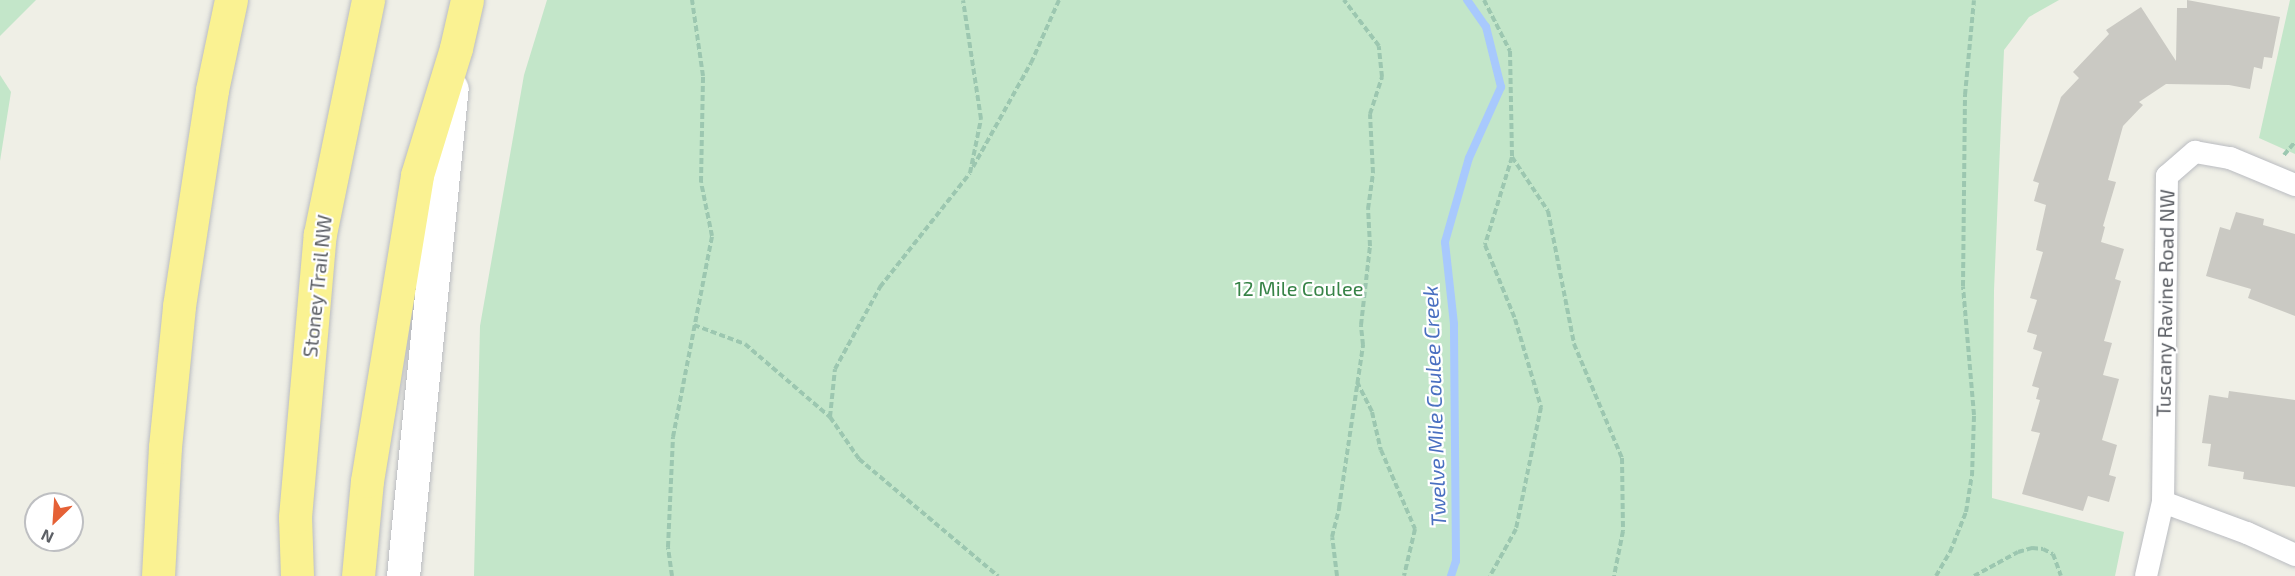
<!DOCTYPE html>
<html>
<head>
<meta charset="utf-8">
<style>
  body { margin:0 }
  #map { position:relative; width:2295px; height:576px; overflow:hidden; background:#efefe6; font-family:"Exo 2",sans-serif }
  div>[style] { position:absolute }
  .green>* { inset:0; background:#c3e6c9 }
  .stream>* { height:8px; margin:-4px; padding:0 4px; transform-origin:4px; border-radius:4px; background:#a8c9fd }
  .building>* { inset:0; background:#cac9c3 }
  .path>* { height:4px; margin-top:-2px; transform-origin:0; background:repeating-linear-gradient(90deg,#9cc7b0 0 6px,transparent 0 9px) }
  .roads { filter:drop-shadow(0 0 2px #babcc1) drop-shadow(0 0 2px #babcc1) }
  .street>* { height:22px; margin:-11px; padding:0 11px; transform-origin:11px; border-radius:11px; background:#fff }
  .secondary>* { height:33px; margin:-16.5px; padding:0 16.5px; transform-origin:16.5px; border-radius:16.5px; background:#fff }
  .highway>* { height:33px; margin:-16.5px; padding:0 16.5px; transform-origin:16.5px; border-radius:16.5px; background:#faf292 }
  span { translate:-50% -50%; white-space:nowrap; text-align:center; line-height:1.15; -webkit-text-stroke:4.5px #fff; paint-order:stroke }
  .street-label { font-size:20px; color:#5d6066 }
  .park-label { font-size:20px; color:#378347 }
  .water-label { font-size:21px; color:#4a70c1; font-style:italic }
  .north { position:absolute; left:24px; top:492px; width:60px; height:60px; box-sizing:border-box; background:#fff; border:2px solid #bebfc2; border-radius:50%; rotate:205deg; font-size:16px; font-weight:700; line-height:24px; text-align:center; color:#5d6066 }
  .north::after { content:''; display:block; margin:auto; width:21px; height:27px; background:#e56136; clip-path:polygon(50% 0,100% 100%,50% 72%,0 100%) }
</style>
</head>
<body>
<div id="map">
  <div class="green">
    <div style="clip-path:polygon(0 0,36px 0,0 36px)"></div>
    <div style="clip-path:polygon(547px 0,2059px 0,2029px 17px,2004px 50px,1994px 291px,1992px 498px,2124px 532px,2115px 576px,474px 576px,480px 326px,524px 75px)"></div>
    <div style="clip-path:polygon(2290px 0,2295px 0,2295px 154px,2259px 138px)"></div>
    <div style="clip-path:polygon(0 75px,11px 92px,0 161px)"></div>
  </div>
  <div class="stream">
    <div style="left:1451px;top:576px;width:16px;rotate:-72deg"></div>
    <div style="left:1456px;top:561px;width:237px;rotate:-90.5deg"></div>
    <div style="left:1454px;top:324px;width:82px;rotate:-96.3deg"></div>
    <div style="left:1445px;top:242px;width:87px;rotate:-74.1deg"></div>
    <div style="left:1469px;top:158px;width:78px;rotate:-65.7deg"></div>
    <div style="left:1501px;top:87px;width:62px;rotate:-104deg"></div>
    <div style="left:1486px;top:27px;width:33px;rotate:-125deg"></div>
  </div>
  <div class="building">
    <div style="clip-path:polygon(2187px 0,2280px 17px,2272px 58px,2264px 57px,2262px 69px,2254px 67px,2250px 89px,2229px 85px,2166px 84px,2139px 102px,2143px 105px,2123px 126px,2108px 180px,2116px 182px,2103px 226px,2105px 227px,2101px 242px,2124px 249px,2115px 279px,2121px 281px,2104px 341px,2112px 343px,2103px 375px,2119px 379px,2102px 440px,2117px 445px,2109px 475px,2116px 477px,2109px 502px,2088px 496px,2083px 511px,2022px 494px,2040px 433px,2031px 431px,2040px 400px,2036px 399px,2039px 388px,2032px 386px,2042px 352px,2033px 349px,2037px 335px,2027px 332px,2037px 300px,2030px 298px,2043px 252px,2036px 250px,2046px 205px,2034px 201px,2039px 183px,2033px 181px,2061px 97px,2079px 78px,2073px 72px,2109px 34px,2106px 30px,2141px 7px,2176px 61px,2177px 8px,2187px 8px)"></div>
    <div style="clip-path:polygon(2236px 212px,2264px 219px,2263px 225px,2295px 234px,2295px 316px,2248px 298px,2251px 289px,2206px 276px,2220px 227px,2230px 230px)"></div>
    <div style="clip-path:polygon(2229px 391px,2295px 400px,2295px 487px,2243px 479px,2244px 472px,2208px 466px,2211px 444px,2202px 443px,2209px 395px,2228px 398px)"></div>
  </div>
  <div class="path">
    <div style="left:1484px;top:0;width:57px;rotate:63deg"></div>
    <div style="left:1510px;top:51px;width:106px;rotate:88.9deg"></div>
    <div style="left:1512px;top:157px;width:92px;rotate:107.1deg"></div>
    <div style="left:1485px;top:245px;width:80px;rotate:67.9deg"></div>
    <div style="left:1515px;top:319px;width:92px;rotate:73.5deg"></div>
    <div style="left:1541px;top:407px;width:125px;rotate:101.6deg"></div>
    <div style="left:1516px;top:529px;width:54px;rotate:119deg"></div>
    <div style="left:2284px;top:155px;width:17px;rotate:-50deg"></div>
    <div style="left:1512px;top:157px;width:65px;rotate:56.3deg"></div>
    <div style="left:1548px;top:211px;width:136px;rotate:78.9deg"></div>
    <div style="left:1574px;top:344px;width:124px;rotate:67.2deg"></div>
    <div style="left:1622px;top:458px;width:73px;rotate:89.2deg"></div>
    <div style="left:1623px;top:531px;width:46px;rotate:101.3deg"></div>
    <div style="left:973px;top:167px;width:119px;rotate:-60.9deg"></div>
    <div style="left:1031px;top:63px;width:69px;rotate:-66deg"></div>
    <div style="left:694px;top:325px;width:54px;rotate:20.4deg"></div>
    <div style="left:745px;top:344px;width:112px;rotate:40.7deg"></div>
    <div style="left:830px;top:417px;width:51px;rotate:55.4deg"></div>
    <div style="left:859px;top:459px;width:182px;rotate:40.1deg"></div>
    <div style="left:1357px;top:382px;width:34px;rotate:63deg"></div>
    <div style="left:1372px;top:412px;width:39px;rotate:77deg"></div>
    <div style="left:1381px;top:450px;width:86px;rotate:66.7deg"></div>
    <div style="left:1415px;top:529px;width:48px;rotate:103.2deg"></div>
    <div style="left:830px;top:417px;width:48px;rotate:-84.1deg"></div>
    <div style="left:835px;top:369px;width:94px;rotate:-61.2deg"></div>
    <div style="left:880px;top:287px;width:145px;rotate:-51.7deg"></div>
    <div style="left:970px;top:173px;width:55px;rotate:-78.5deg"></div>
    <div style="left:981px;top:119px;width:120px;rotate:-98.6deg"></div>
    <div style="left:672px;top:576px;width:29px;rotate:-98deg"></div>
    <div style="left:668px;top:547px;width:110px;rotate:-87.4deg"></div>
    <div style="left:673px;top:437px;width:205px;rotate:-79deg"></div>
    <div style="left:712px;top:236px;width:55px;rotate:-101.5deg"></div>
    <div style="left:701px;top:182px;width:106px;rotate:-88.9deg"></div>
    <div style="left:703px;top:76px;width:77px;rotate:-98.2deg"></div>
    <div style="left:1337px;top:576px;width:39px;rotate:-97deg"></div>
    <div style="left:1332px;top:537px;width:30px;rotate:-76deg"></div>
    <div style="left:1339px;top:508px;width:165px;rotate:-81.6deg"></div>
    <div style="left:1363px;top:345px;width:20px;rotate:-96deg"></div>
    <div style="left:1361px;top:325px;width:80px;rotate:-83.5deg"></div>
    <div style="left:1370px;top:246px;width:37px;rotate:-93deg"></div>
    <div style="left:1368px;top:209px;width:36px;rotate:-82deg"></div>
    <div style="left:1373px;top:173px;width:59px;rotate:-92.9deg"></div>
    <div style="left:1370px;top:114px;width:39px;rotate:-72deg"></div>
    <div style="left:1382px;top:77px;width:31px;rotate:-96deg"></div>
    <div style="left:1379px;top:46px;width:58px;rotate:-127.3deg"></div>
    <div style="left:1936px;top:576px;width:28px;rotate:-60deg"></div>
    <div style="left:1950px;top:552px;width:43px;rotate:-68.2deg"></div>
    <div style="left:1966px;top:512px;width:36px;rotate:-81deg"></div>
    <div style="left:1972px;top:476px;width:61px;rotate:-88.1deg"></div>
    <div style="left:1974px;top:415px;width:129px;rotate:-94.9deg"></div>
    <div style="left:1963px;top:286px;width:191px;rotate:-89.4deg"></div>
    <div style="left:1965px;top:95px;width:95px;rotate:-84.6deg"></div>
    <div style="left:1974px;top:576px;width:50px;rotate:-28.6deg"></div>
    <div style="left:2018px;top:552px;width:15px;rotate:-16deg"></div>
    <div style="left:2032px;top:548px;width:11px;rotate:5deg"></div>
    <div style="left:2043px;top:549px;width:11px;rotate:27deg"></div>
    <div style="left:2053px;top:554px;width:23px;rotate:70deg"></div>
  </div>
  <div class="roads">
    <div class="street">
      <div style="left:2163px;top:502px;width:90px;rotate:20.3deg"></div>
      <div style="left:2247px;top:533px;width:53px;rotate:24.6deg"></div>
      <div style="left:2146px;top:576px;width:76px;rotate:-77.1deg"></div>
      <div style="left:2163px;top:502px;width:326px;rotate:-89.3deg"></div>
      <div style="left:2167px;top:176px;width:37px;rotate:-41deg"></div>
      <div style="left:2195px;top:152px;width:36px;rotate:10deg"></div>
      <div style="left:2230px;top:158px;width:70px;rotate:22.6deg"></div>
    </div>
    <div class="secondary">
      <div style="left:403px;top:576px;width:490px;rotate:-84.3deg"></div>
    </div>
    <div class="highway">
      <div style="left:158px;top:576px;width:129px;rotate:-86.9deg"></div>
      <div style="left:165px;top:447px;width:142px;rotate:-84.3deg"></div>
      <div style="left:179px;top:306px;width:219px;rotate:-81.3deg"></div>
      <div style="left:212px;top:90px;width:92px;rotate:-78.1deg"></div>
      <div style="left:297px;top:576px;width:59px;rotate:-91.9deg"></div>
      <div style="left:295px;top:517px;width:284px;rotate:-85deg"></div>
      <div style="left:320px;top:234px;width:239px;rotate:-78.4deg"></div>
      <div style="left:358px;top:576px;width:95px;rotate:-84.6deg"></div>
      <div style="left:367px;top:481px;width:310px;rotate:-80.7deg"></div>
      <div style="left:417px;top:175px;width:133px;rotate:-72.9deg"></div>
      <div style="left:456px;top:48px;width:49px;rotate:-77.1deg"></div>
    </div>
  </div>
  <div class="street-label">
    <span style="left:317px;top:286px;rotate:-84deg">Stoney Trail NW</span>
    <span style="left:2165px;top:303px;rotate:-89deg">Tuscany Ravine Road NW</span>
  </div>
  <div class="park-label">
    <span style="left:1299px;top:288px">12 Mile Coulee</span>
  </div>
  <div class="water-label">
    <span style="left:1434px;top:406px;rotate:-92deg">Twelve Mile Coulee Creek</span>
  </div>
  <div class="north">N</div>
</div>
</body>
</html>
